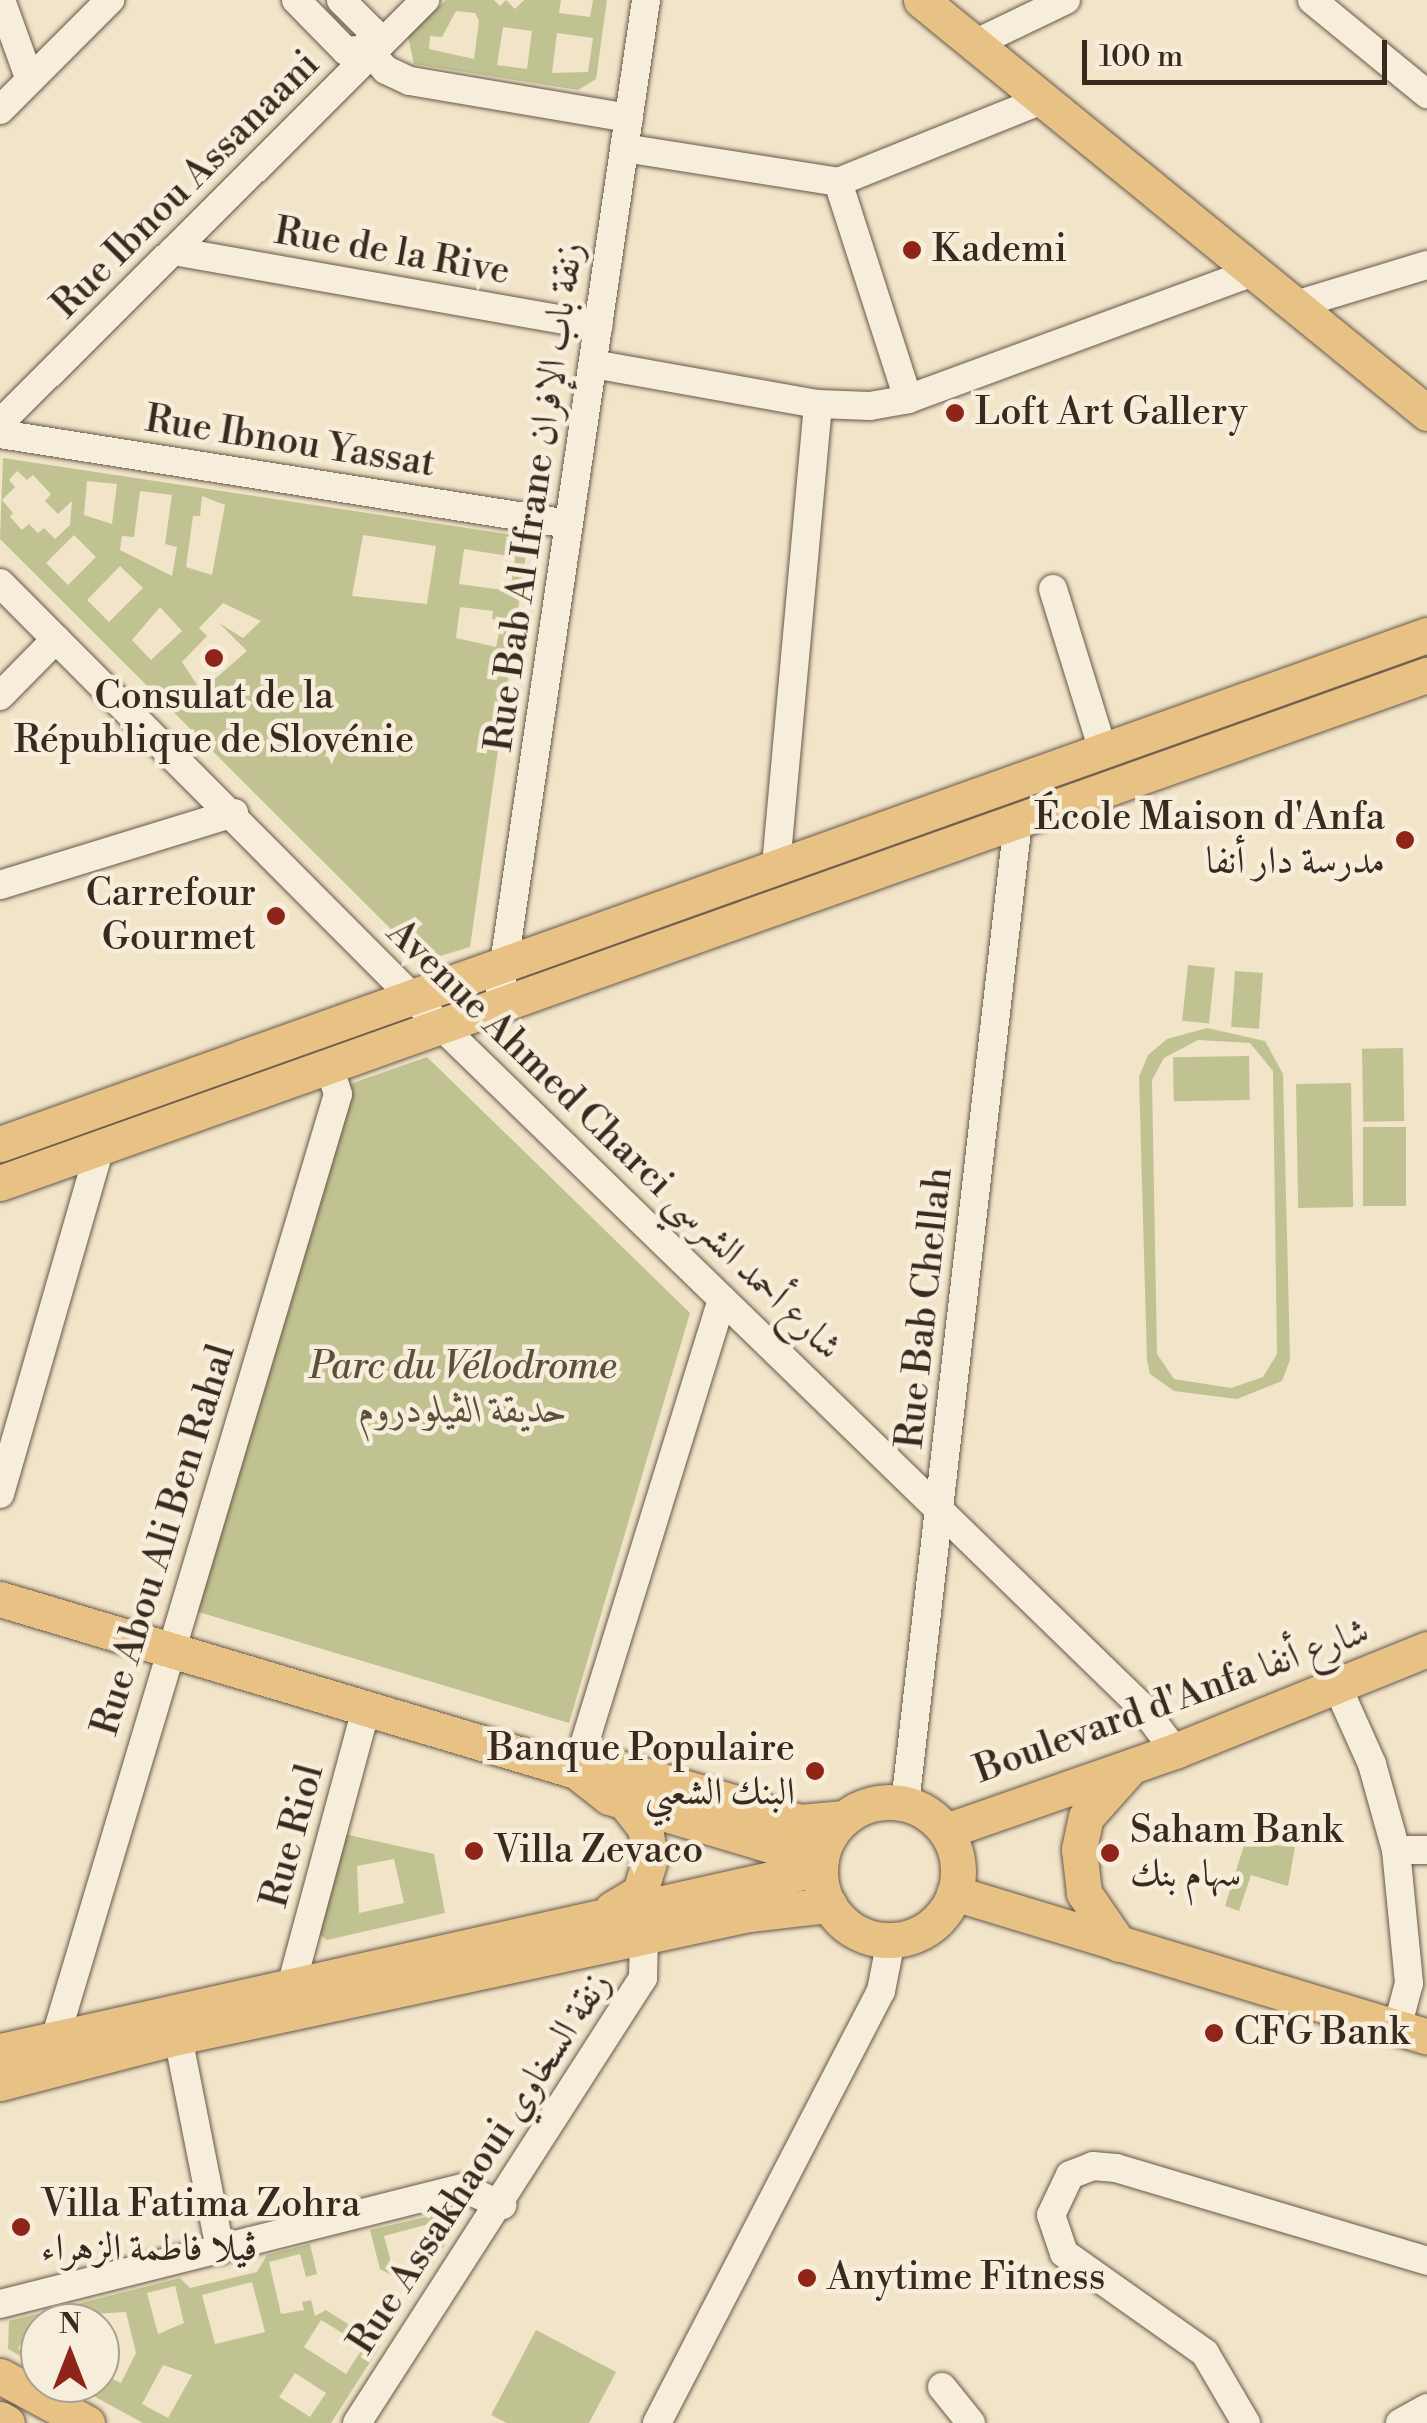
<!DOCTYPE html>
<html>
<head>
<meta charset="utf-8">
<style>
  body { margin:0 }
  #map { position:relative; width:1427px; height:2423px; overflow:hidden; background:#f1e4c8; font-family:"Libre Bodoni",Amiri,serif }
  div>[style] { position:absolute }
  .green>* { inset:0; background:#c1c291; transform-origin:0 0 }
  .roads { filter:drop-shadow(0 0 2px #67584a) drop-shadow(0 0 2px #67584a) }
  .minor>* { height:28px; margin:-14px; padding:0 14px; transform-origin:14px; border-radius:14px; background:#f6eddb }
  .major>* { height:35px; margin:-17.5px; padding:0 17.5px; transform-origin:17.5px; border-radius:17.5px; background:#e8c284 }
  .major>.ring { margin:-17.5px; padding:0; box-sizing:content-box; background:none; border:35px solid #e8c284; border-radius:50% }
  .dots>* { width:28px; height:28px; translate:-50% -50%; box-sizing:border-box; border:5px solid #f6eddb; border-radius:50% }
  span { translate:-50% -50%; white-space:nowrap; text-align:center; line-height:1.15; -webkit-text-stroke:9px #f6eddb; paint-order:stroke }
  .street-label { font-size:38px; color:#392a20 }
  .poi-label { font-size:38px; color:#392a20 }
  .left { translate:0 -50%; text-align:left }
  .right { translate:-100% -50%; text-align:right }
  .park-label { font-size:38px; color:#5b503c; font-style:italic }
  .north { position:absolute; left:20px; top:2303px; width:100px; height:100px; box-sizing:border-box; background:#f6eddb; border:2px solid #aa9f90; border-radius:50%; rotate:0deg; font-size:28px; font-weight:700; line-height:40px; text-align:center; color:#392a20 }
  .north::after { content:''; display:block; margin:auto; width:35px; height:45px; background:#8f2418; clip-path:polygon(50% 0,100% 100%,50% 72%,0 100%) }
  .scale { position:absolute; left:1082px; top:40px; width:305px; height:45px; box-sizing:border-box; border:5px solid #392a20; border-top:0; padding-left:12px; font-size:30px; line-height:35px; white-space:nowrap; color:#392a20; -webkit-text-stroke:8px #f6eddb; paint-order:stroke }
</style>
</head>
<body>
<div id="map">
  <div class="green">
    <div style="clip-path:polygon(evenodd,446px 0,494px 0,500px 6px,506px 0,515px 9px,524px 0,561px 0,559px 13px,590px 17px,593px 0,607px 0,596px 79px,578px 90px,414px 64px,408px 37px,446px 0,456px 11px,475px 13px,479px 21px,474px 59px,429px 49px,430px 36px,442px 37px,456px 11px,446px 0,503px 27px,532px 31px,527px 69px,497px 65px,503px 27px,446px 0,557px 33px,593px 38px,588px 72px,552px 73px,557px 33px)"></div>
    <div style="clip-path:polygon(evenodd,3px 458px,513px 535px,526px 554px,470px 947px,423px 961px,0 539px,3px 458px,17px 471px,27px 480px,33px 475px,51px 494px,45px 501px,58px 514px,72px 501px,70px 525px,55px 539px,44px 528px,38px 533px,29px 524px,22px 530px,10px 517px,13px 513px,2px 500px,15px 487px,9px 480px,17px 471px,3px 458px,87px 481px,117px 484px,112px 524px,84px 515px,87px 481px,3px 458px,140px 491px,172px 495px,165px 544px,177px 547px,172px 576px,120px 550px,122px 536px,134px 537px,140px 491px,3px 458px,202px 496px,225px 505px,212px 575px,186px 567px,193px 516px,200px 516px,202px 496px,3px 458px,74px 535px,96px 557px,68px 585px,46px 563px,74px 535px,3px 458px,363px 535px,436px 546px,427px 604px,352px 596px,363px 535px,3px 458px,464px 549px,515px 557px,510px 591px,459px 584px,464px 549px,3px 458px,120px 566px,143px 588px,109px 622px,87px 600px,120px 566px,3px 458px,223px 603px,261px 621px,243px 638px,219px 623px,247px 651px,201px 691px,182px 662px,207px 636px,199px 628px,223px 603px,3px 458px,160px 607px,182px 631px,151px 660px,132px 640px,160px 607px,3px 458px,460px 607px,493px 611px,492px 619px,502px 621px,496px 647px,456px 638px,460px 607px)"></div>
    <div style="left:1188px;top:965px;width:27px;height:56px;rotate:6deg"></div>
    <div style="left:1235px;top:971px;width:28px;height:56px;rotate:4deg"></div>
    <div style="clip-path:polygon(evenodd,1207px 1028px,1265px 1041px,1283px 1074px,1290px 1360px,1282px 1381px,1237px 1399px,1174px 1391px,1150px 1374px,1147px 1360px,1139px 1077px,1148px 1055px,1167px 1039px,1207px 1028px,1198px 1040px,1250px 1043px,1273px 1071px,1277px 1354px,1263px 1377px,1231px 1388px,1174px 1379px,1157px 1354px,1152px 1080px,1164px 1058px,1198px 1040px)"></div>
    <div style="left:1403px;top:1048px;width:73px;height:41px;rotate:89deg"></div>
    <div style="left:1249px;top:1056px;width:44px;height:76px;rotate:89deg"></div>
    <div style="clip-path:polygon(427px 1057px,690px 1313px,569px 1723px,192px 1610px,350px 1084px)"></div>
    <div style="left:1351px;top:1083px;width:124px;height:55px;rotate:89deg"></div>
    <div style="left:1406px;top:1127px;width:79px;height:43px;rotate:90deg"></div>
    <div style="clip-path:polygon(evenodd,344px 1834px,434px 1854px,445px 1913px,327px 1940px,316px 1932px,344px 1834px,394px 1859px,404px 1903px,359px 1913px,357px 1866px,394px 1859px)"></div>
    <div style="clip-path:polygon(1245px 1842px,1295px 1847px,1288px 1886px,1251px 1875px,1239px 1911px,1225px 1906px)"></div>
    <div style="clip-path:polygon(evenodd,447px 2212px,457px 2226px,417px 2289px,380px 2269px,370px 2230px,447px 2212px,429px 2224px,438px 2239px,413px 2276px,391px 2262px,384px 2236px,429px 2224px)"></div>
    <div style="clip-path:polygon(evenodd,310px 2244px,317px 2274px,306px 2277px,300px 2254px,269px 2262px,281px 2314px,304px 2310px,302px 2302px,311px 2300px,315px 2316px,326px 2310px,381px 2345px,331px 2423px,143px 2423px,70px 2383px,100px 2383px,100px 2373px,121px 2383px,136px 2353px,126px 2312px,92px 2314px,93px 2323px,31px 2325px,18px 2349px,40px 2356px,40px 2367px,8px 2349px,9px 2321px,180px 2278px,190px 2288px,257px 2272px,267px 2255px,310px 2244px,252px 2282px,265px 2332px,215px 2344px,202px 2295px,252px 2282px,310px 2244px,175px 2286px,184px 2323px,158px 2334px,147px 2293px,175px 2286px,310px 2244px,321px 2320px,364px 2346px,346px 2374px,304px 2347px,321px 2320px,310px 2244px,163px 2365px,192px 2375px,168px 2418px,142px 2404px,163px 2365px,310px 2244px,295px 2373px,326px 2393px,310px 2417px,279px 2397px,295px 2373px)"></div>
    <div style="clip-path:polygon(536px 2330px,616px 2372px,589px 2423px,507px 2423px,491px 2415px)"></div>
  </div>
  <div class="roads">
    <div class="minor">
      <div style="left:1px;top:0;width:85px;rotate:70.1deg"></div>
      <div style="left:296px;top:0;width:71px;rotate:45.6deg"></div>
      <div style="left:346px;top:51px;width:21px;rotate:-5deg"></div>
      <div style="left:341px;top:0;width:44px;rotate:45deg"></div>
      <div style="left:372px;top:31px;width:19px;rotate:106deg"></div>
      <div style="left:1312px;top:0;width:149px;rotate:39.3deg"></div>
      <div style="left:974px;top:44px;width:102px;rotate:-25.6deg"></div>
      <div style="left:367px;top:49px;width:28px;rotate:48deg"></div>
      <div style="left:386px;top:70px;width:26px;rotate:25deg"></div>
      <div style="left:410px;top:81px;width:222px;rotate:9.6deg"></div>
      <div style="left:0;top:110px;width:156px;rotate:-45deg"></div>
      <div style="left:624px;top:148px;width:217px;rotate:9deg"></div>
      <div style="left:838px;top:182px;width:218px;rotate:-21.9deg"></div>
      <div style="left:838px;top:182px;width:228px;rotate:72.1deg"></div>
      <div style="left:173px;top:251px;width:432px;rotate:10deg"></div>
      <div style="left:1292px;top:306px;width:141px;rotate:-16.9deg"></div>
      <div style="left:593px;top:364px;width:229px;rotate:10.1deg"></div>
      <div style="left:818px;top:404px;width:52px;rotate:2.2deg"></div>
      <div style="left:870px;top:406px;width:39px;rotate:-10deg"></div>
      <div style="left:908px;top:399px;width:364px;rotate:-20.2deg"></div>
      <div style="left:0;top:423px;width:600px;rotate:-44.86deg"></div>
      <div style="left:0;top:434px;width:576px;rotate:8.99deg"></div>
      <div style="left:0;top:583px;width:625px;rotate:45.13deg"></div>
      <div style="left:441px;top:1026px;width:977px;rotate:44.17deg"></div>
      <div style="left:1142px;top:1707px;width:55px;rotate:53.1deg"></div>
      <div style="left:1053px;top:589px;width:170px;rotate:72.8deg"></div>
      <div style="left:0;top:696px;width:80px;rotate:-45.5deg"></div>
      <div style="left:776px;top:866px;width:464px;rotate:-84.8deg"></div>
      <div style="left:0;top:885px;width:245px;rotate:-17.1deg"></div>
      <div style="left:498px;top:1005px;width:1016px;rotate:-81.62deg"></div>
      <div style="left:0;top:1494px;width:361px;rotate:-73.9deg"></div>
      <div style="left:1338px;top:1688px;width:83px;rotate:65.9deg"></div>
      <div style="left:1372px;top:1764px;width:89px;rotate:74.4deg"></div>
      <div style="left:1396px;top:1850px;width:134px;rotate:84.4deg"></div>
      <div style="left:1409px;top:1983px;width:47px;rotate:104.9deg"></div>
      <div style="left:576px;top:1771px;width:494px;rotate:-72.8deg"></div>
      <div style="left:905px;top:1804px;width:989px;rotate:-83.44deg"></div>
      <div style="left:1396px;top:1850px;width:31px"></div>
      <div style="left:292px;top:1983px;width:284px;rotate:-74.9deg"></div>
      <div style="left:56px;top:2036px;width:983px;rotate:-73.33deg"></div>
      <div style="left:338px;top:1094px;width:29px;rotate:-108deg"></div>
      <div style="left:178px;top:2037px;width:217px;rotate:78.8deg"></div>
      <div style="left:0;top:2304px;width:477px;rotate:-14.1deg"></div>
      <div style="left:463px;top:2188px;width:43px;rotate:23.6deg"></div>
      <div style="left:942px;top:2387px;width:46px;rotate:51.1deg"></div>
      <div style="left:357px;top:2423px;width:529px;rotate:-57.27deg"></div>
      <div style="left:643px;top:1978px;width:41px;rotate:-88.6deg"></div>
      <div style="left:657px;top:2423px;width:487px;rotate:-62.6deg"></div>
      <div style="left:881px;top:1991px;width:52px;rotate:-78.9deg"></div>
      <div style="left:1246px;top:2423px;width:81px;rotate:-120.4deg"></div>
      <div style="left:1205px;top:2353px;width:173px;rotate:-144.7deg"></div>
      <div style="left:1064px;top:2253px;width:40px;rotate:-108.9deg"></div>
      <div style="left:1051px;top:2215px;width:44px;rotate:-64.6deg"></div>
      <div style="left:1070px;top:2175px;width:25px;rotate:-21deg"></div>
      <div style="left:1093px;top:2166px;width:23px;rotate:5deg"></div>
      <div style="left:1116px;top:2168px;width:325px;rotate:16.6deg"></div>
      <div style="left:1400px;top:2423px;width:31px;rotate:-29deg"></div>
    </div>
    <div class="major">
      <div style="left:921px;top:0;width:653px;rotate:39.22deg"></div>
      <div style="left:0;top:1144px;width:1515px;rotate:-19.63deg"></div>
      <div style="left:0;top:1183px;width:1515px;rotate:-19.6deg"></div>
      <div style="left:0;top:1599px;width:601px;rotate:16.63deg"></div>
      <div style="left:576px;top:1771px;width:42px;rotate:38.2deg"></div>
      <div style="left:609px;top:1797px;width:221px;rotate:16.6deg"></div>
      <div style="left:586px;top:1774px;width:28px;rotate:-17deg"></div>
      <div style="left:613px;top:1766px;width:195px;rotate:16.7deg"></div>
      <div style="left:800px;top:1822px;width:44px;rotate:-5.2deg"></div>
      <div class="ring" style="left:820px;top:1802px;width:103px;height:103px"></div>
      <div style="left:946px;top:1831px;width:243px;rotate:-19.3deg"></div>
      <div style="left:1175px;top:1751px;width:272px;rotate:-22deg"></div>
      <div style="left:954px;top:1893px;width:494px;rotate:16.9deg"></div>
      <div style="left:612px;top:1909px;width:33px;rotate:-31deg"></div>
      <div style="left:640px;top:1892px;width:34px;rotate:-73deg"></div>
      <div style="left:650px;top:1859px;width:31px;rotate:-99deg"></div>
      <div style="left:645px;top:1828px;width:34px;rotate:-128deg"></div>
      <div style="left:1119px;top:1944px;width:62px;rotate:-124.5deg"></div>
      <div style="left:1084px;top:1893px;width:44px;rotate:-96.5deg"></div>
      <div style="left:1079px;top:1849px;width:33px;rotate:-78deg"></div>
      <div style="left:1086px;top:1817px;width:63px;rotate:-48.2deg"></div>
      <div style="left:0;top:2051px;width:840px;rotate:-12.58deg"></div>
      <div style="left:0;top:2083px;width:184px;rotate:-14.5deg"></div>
      <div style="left:178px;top:2037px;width:584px;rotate:-12.16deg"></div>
      <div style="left:749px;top:1914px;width:81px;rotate:-6.4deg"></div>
      <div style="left:0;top:2376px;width:99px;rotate:28.4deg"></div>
      <div style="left:0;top:2419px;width:8px;rotate:30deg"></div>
    </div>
  </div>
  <div class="dots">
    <div style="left:912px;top:250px;background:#8f2418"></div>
    <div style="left:955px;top:413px;background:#8f2418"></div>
    <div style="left:214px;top:658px;background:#8f2418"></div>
    <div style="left:1405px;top:840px;background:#8f2418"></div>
    <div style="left:276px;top:916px;background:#8f2418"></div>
    <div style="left:815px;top:1771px;background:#8f2418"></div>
    <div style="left:474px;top:1851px;background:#8f2418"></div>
    <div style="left:1110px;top:1853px;background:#8f2418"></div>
    <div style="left:1214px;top:2033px;background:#8f2418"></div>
    <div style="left:21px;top:2227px;background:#8f2418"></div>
    <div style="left:807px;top:2278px;background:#8f2418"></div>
  </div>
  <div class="street-label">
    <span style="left:186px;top:185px;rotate:-45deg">Rue Ibnou Assanaani</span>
    <span style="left:392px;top:252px;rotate:10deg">Rue de la Rive</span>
    <span style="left:290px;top:442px;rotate:9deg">Rue Ibnou Yassat</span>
    <span style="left:535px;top:497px;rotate:-82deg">Rue Bab Al Ifrane زنقة باب الإفران</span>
    <span style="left:614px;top:1140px;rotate:44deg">Avenue Ahmed Charci شارع أحمد الشرسي</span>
    <span style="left:925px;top:1308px;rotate:-84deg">Rue Bab Chellah</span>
    <span style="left:164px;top:1540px;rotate:-73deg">Rue Abou Ali Ben Rahal</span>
    <span style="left:1172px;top:1701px;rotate:-20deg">Boulevard d'Anfa شارع أنفا</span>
    <span style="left:293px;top:1836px;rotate:-75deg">Rue Riol</span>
    <span style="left:480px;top:2163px;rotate:-57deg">Rue Assakhaoui زنقة السخاوي</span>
  </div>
  <div class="poi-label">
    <span class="left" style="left:932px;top:250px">Kademi</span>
    <span class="left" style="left:975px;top:413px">Loft Art Gallery</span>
    <span style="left:214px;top:719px">Consulat de la<br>République de Slovénie</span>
    <span class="right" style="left:1385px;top:840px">École Maison d'Anfa<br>مدرسة دار أنفا</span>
    <span class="right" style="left:256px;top:916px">Carrefour<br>Gourmet</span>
    <span class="right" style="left:795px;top:1771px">Banque Populaire<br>البنك الشعبي</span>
    <span class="left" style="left:1130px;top:1853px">Saham Bank<br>سهام بنك</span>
    <span class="left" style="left:494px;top:1851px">Villa Zevaco</span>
    <span class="left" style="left:1234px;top:2033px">CFG Bank</span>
    <span class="left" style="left:41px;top:2227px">Villa Fatima Zohra<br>ڤيلا فاطمة الزهراء</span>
    <span class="left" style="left:827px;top:2278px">Anytime Fitness</span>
  </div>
  <div class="park-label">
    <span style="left:463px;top:1389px">Parc du Vélodrome<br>حديقة الڤيلودروم</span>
  </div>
  <div class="north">N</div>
  <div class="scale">100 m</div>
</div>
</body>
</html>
